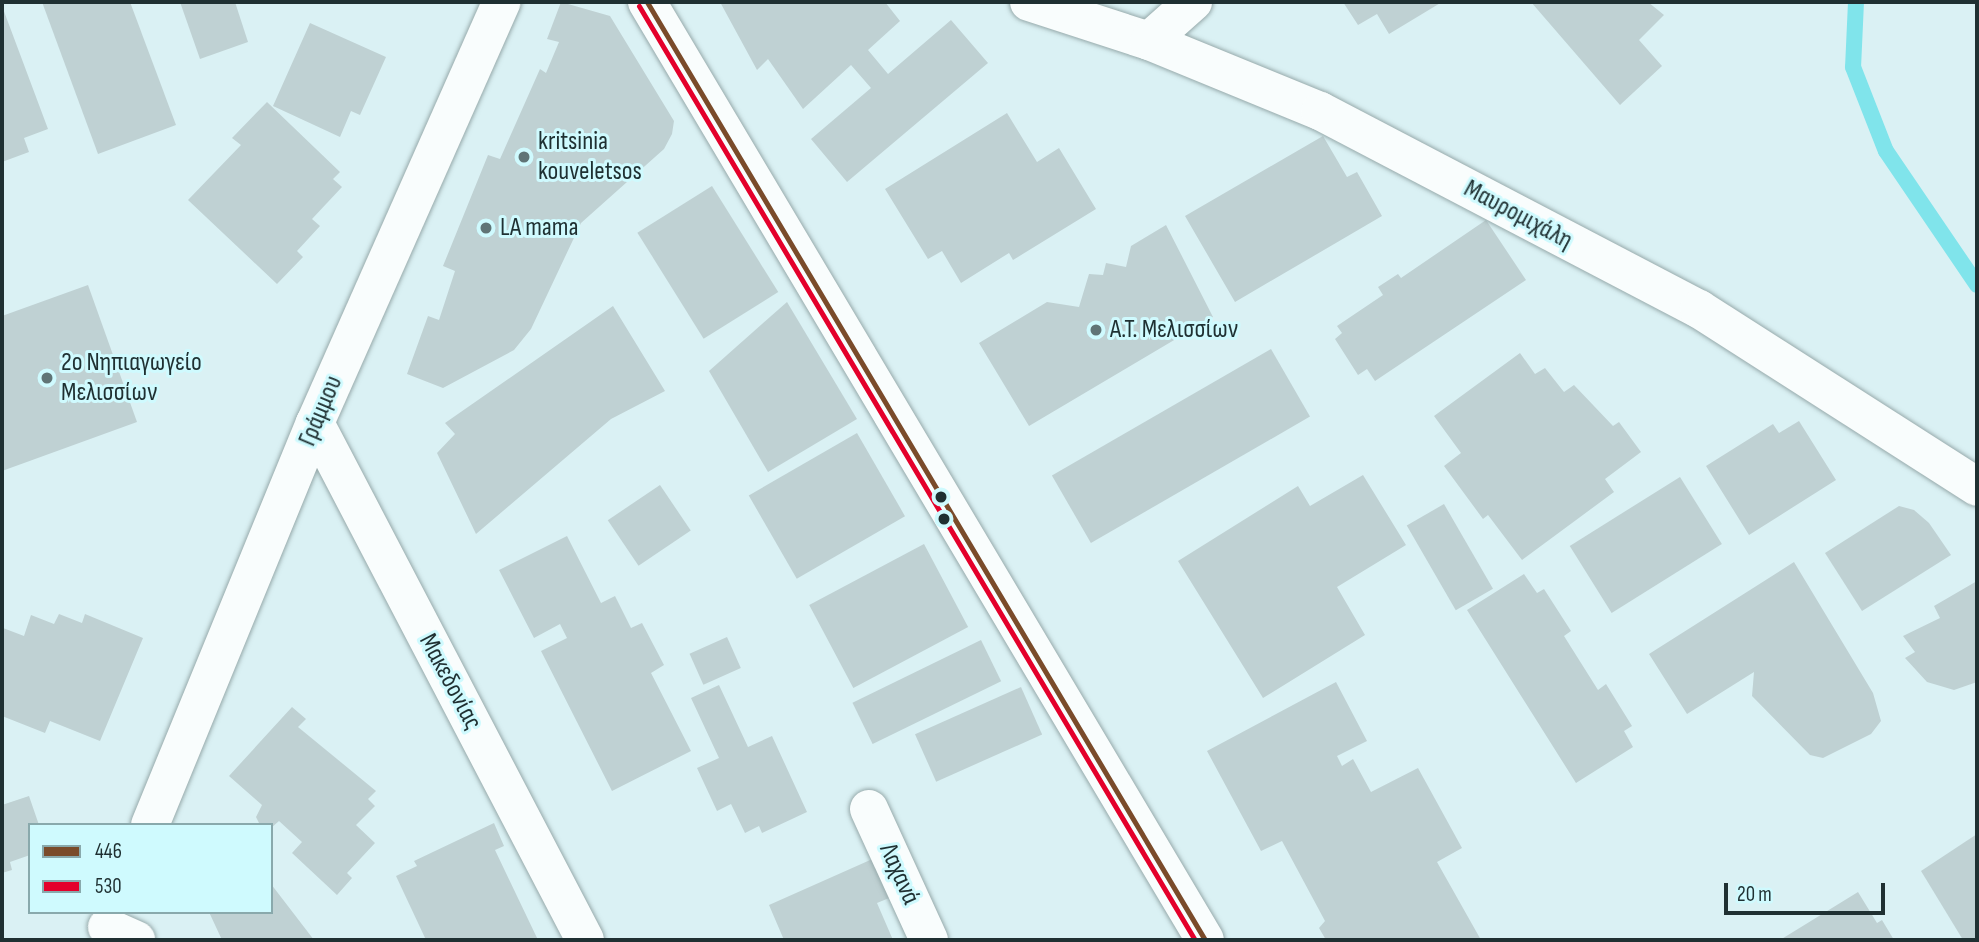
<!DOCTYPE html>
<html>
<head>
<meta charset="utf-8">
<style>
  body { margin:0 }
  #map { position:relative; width:1979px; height:942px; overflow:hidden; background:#daf1f4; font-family:"Sofia Sans Condensed",sans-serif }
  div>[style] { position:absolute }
  .stream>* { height:16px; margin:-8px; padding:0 8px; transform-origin:8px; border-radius:8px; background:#80e4eb }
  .building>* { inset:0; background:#bfd1d3; transform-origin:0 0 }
  .roads { filter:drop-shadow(0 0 2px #97aaab) drop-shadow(0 0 2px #97aaab) }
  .minor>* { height:38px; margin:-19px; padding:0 19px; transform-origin:19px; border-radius:19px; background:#f9fdfd }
  .bus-1>* { height:5px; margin:-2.5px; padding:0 2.5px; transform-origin:2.5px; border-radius:2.5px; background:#7a4b2a }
  .bus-2>* { height:5px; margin:-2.5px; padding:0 2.5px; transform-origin:2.5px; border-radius:2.5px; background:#e4002b }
  .dots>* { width:19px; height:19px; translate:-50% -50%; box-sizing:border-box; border:4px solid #cffafe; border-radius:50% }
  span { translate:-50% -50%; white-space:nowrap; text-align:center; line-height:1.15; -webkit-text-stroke:6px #cffafe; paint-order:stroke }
  .poi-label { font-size:26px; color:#1f3032 }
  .left { translate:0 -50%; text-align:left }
  .street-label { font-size:26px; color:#1f3032 }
  .frame { position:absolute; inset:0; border:4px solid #1f3032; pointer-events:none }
  .legend { position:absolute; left:28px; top:823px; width:245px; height:91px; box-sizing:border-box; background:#cffafe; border:2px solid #89a9ac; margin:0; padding:9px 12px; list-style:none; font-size:21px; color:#1f3032 }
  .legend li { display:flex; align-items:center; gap:14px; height:35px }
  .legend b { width:35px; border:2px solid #89a9ac }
  .scale { position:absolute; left:1724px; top:883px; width:161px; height:32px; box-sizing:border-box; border:4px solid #1f3032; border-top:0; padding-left:9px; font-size:21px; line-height:24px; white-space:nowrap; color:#1f3032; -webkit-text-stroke:5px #cffafe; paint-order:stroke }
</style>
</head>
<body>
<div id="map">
  <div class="stream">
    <div style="left:1856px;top:2px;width:65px;rotate:92.6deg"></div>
    <div style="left:1853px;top:67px;width:90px;rotate:68.6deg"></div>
    <div style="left:1886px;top:151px;width:162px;rotate:55.8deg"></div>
  </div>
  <div class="building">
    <div style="clip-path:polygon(42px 2px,130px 2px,176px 125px,98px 154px)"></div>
    <div style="clip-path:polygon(180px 2px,235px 2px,248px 42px,200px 59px)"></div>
    <div style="clip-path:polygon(561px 2px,610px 16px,674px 121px,672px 134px,664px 149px,581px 223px,531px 329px,514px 350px,443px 388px,407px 374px,428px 316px,439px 320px,455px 271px,443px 266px,488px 155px,500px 159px,540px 69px,546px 73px,559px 42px,547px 39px)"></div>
    <div style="clip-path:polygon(720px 2px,885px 2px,900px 21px,868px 50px,888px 74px,951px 20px,988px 63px,847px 182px,811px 139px,871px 88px,851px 65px,803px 109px,768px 59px,757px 70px)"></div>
    <div style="clip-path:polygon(1343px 2px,1442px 2px,1389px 34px,1377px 14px,1358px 25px)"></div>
    <div style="clip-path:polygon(1531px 2px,1648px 2px,1664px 15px,1639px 40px,1662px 66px,1620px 105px)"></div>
    <div style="clip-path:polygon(2px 6px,48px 129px,24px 138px,29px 152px,2px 162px)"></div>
    <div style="clip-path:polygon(310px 23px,386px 57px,360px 115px,351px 111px,340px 137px,273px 106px)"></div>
    <div style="clip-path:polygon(267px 102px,340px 172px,333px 179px,342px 187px,312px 219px,320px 226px,297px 251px,303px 257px,277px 284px,188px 200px,241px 145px,232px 138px)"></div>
    <div style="clip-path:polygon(1007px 113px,1037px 162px,1059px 148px,1096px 209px,1013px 260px,1009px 253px,961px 283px,942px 251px,928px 259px,885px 189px)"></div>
    <div style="clip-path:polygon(1323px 136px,1347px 177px,1357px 172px,1382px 216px,1235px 302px,1185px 216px)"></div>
    <div style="left:712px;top:186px;width:125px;height:88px;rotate:58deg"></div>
    <div style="clip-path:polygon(1486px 220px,1526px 280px,1375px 381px,1367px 369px,1358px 375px,1335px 339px,1342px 333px,1337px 326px,1383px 295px,1378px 287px,1398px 274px,1401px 278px)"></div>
    <div style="clip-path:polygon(1166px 225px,1213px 317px,1029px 426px,979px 343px,1047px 302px,1079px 307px,1089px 274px,1103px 275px,1106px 263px,1126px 267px,1131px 246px)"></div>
    <div style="clip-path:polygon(88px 285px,137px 422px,2px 471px,2px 316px)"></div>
    <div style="clip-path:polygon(787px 302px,857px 419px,768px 472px,709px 371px)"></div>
    <div style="clip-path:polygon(613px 306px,665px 391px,611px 419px,476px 534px,437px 453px,455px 434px,445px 423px)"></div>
    <div style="left:1271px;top:349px;width:78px;height:253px;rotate:60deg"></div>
    <div style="clip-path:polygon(1520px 353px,1535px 374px,1545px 368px,1564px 392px,1574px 385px,1613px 426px,1619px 422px,1641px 452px,1605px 479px,1614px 492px,1522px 560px,1488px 515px,1483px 519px,1444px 466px,1461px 453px,1434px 416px)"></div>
    <div style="clip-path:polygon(1799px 421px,1836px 480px,1749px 535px,1706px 466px,1773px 424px,1779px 433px)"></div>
    <div style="left:857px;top:433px;width:96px;height:125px;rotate:60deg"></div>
    <div style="clip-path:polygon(1363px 475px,1406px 545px,1337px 587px,1365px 635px,1263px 698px,1178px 561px,1298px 486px,1310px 506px)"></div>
    <div style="left:1680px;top:477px;width:79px;height:130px;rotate:58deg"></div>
    <div style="left:660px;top:485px;width:55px;height:63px;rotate:56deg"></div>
    <div style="left:1444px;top:504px;width:98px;height:43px;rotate:60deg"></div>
    <div style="clip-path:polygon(1899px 506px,1914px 510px,1929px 523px,1951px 555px,1862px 611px,1825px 553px)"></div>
    <div style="clip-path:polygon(567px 536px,601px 603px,615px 596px,631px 628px,642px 623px,664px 665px,651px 673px,691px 751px,612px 791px,541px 651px,567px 638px,560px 624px,534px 638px,499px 570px)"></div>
    <div style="left:924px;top:544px;width:94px;height:130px;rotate:62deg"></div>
    <div style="clip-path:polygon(1794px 562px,1873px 693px,1881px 721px,1871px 734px,1823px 758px,1810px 755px,1752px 696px,1754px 672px,1687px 714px,1649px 654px)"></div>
    <div style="clip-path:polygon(1524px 574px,1537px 593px,1544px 589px,1571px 631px,1564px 636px,1598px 690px,1606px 684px,1632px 726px,1624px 731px,1633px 747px,1576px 783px,1467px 610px)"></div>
    <div style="clip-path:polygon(1977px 581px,1977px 682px,1954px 690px,1927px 682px,1905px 658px,1915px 652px,1903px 636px,1940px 618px,1934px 606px)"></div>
    <div style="clip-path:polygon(59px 614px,82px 623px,85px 614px,143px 638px,100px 741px,50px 721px,45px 733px,2px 716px,3px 628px,24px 636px,31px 615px,54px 624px)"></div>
    <div style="left:727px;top:637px;width:34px;height:41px;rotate:66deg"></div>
    <div style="left:981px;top:640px;width:46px;height:143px;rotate:64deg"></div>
    <div style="clip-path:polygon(1336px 682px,1367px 741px,1337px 756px,1342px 766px,1353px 759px,1371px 792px,1418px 768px,1462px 848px,1437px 862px,1481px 940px,1326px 940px,1319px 928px,1325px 921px,1282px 841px,1261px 851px,1207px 751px)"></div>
    <div style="clip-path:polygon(719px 685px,748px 747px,772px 736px,807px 812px,762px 833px,759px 826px,745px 833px,731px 804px,717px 811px,697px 768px,719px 758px,691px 698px)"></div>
    <div style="left:1021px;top:687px;width:52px;height:116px;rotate:66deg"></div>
    <div style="clip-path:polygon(292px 707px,306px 719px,298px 727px,376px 791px,368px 799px,375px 806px,356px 825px,375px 843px,347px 873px,352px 878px,337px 895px,292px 853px,302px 842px,279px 821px,271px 828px,260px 825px,256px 817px,262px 805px,229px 776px)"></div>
    <div style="clip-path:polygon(29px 796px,39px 825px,30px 825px,30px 855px,10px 862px,12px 870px,2px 873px,2px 805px)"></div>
    <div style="clip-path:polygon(494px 823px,504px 846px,495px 850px,538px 940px,426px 940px,396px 876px,417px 866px,414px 861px)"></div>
    <div style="clip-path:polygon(1977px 834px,1977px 940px,1963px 940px,1921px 871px)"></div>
    <div style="clip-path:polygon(877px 857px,894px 896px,877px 903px,893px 940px,784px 940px,769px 905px)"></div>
    <div style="clip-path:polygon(271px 884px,314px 940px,222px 940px,209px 912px,271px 912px)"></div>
    <div style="clip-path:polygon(1858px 892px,1877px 923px,1882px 920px,1894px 940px,1780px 940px)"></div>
  </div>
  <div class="roads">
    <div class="minor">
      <div style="left:647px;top:2px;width:1091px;rotate:59.25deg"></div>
      <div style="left:1029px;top:2px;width:126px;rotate:18deg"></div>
      <div style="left:1149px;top:41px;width:185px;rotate:22.3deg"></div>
      <div style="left:1320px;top:111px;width:428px;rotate:27.6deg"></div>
      <div style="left:1699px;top:309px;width:330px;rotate:32.6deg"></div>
      <div style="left:1149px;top:41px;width:59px;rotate:-41.6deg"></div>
      <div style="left:315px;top:423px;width:583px;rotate:62.42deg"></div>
      <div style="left:869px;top:809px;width:144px;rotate:65.4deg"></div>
      <div style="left:150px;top:825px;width:435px;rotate:-67.7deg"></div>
      <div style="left:315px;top:423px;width:461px;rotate:-66.1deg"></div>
      <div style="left:107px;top:927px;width:32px;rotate:24deg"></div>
    </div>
  </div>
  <div class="bus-1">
    <div style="left:647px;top:2px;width:1091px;rotate:59.25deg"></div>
  </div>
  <div class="bus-2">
    <div style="left:639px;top:6px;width:1087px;rotate:59.24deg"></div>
  </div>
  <div class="dots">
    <div style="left:524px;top:157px;background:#607476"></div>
    <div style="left:486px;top:228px;background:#607476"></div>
    <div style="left:1096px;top:330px;background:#607476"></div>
    <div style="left:47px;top:378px;background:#607476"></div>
    <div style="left:941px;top:497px;background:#1f3032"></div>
    <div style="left:944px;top:519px;background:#1f3032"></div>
  </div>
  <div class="poi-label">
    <span class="left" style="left:538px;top:157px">kritsinia<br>kouveletsos</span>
    <span class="left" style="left:500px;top:228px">LA mama</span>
    <span class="left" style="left:1110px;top:330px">Α.Τ. Μελισσίων</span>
    <span class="left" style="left:61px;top:378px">2ο Νηπιαγωγείο<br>Μελισσίων</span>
  </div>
  <div class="street-label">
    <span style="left:1518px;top:215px;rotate:28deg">Μαυρομιχάλη</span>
    <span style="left:321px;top:411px;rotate:-67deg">Γράμμου</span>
    <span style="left:450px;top:682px;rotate:62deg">Μακεδονίας</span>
    <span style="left:899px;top:874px;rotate:66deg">Λαχανά</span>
  </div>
  <div class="frame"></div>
  <ul class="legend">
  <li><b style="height:9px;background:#7a4b2a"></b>446</li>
  <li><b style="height:9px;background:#e4002b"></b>530</li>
  </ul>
  <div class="scale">20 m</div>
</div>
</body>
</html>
